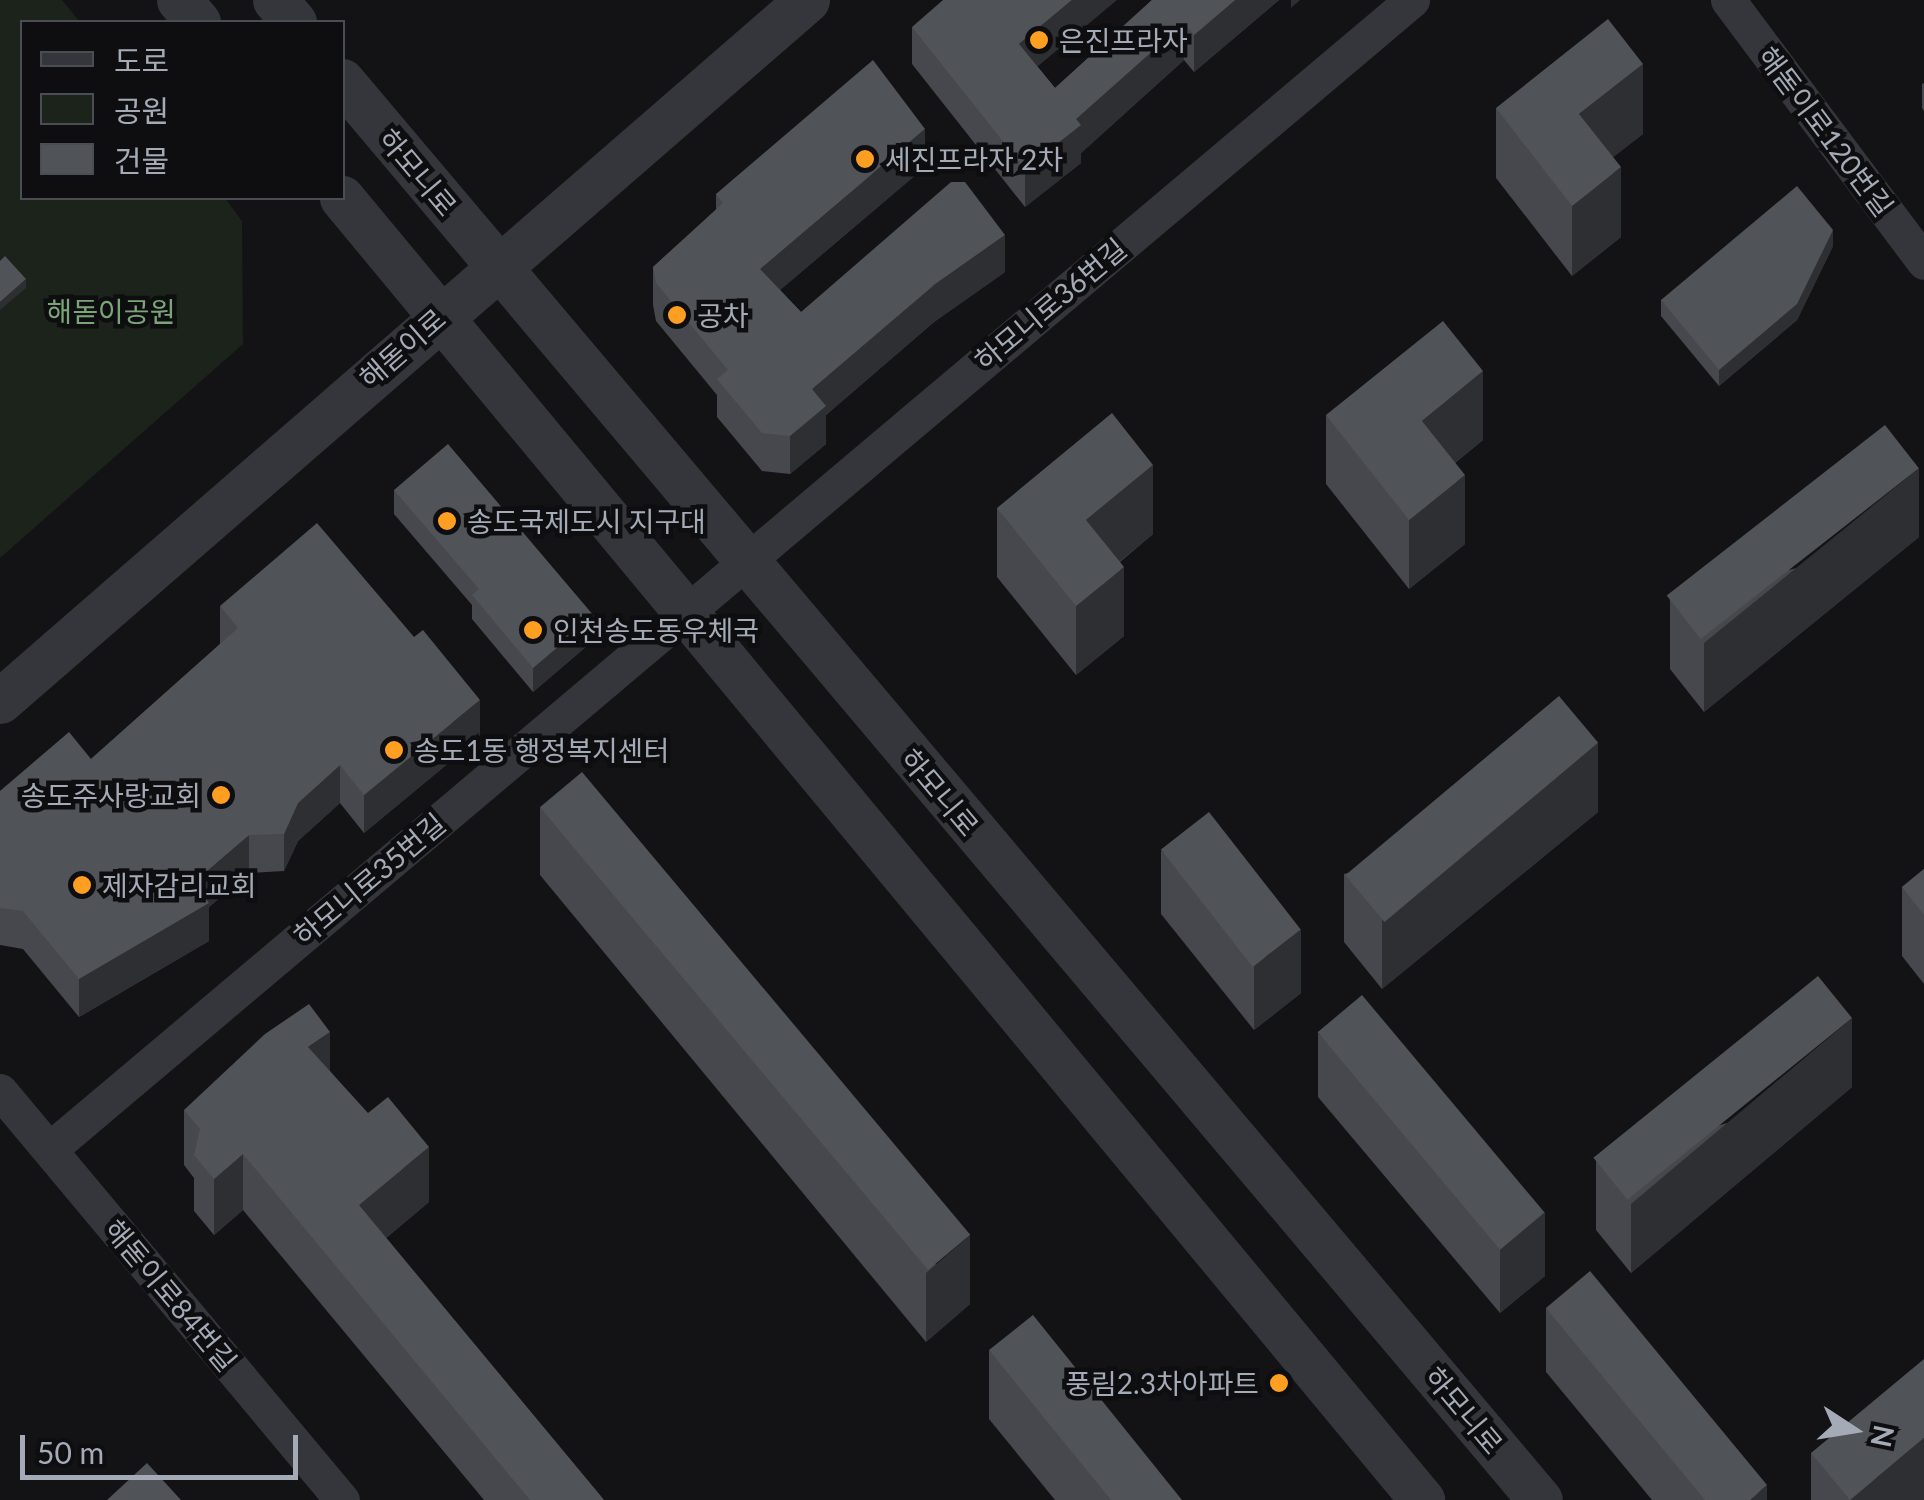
<!DOCTYPE html>
<html>
<head>
<meta charset="utf-8">
<style>
  body { margin:0 }
  #map { position:relative; width:1924px; height:1500px; overflow:hidden; background:#131315; font-family:Lato,"Noto Sans KR",sans-serif }
  div>[style] { position:absolute }
  .green>* { inset:0; background:#1b231b }
  .minor>* { height:35px; margin:-17.5px; padding:0 17.5px; transform-origin:17.5px; border-radius:17.5px; background:#34363b }
  .tertiary>* { height:45px; margin:-22.5px; padding:0 22.5px; transform-origin:22.5px; border-radius:22.5px; background:#34363b }
  .wall>* { inset:0; background:#46484d }
  .shaded-wall>* { inset:0; background:#2d2f32 }
  .building>* { inset:0; background:#505358; transform-origin:0 0 }
  .dots>* { width:28px; height:28px; translate:-50% -50%; box-sizing:border-box; border:5px solid #0e0e10; border-radius:50% }
  span { translate:-50% -50%; white-space:nowrap; text-align:center; line-height:1.15; -webkit-text-stroke:9px #0e0e10; paint-order:stroke }
  .poi-label { font-size:28px; color:#a4abb7 }
  .left { translate:0 -50%; text-align:left }
  .right { translate:-100% -50%; text-align:right }
  .street-label { font-size:28px; color:#a4abb7 }
  .park-label { font-size:28px; color:#7ba479 }
  .legend { position:absolute; left:20px; top:20px; width:325px; height:180px; box-sizing:border-box; background:#0e0e10; border:2px solid #4a4d53; margin:0; padding:12px 18px; list-style:none; font-size:30px; color:#a4abb7 }
  .legend li { display:flex; align-items:center; gap:20px; height:50px }
  .legend b { width:50px; border:2px solid #4a4d53 }
  .north { position:absolute; left:1804px; top:1380px; width:100px; height:100px; -webkit-text-stroke:8px #0e0e10; paint-order:stroke; rotate:102deg; font-size:28px; font-weight:700; line-height:40px; text-align:center; color:#a4abb7 }
  .north::after { content:''; display:block; margin:auto; width:35px; height:45px; background:#a4abb7; clip-path:polygon(50% 0,100% 100%,50% 72%,0 100%) }
  .scale { position:absolute; left:20px; top:1435px; width:278px; height:45px; box-sizing:border-box; border:5px solid #a4abb7; border-top:0; padding-left:12px; font-size:30px; line-height:35px; white-space:nowrap; color:#a4abb7; -webkit-text-stroke:8px #0e0e10; paint-order:stroke }
</style>
</head>
<body>
<div id="map">
  <div class="green">
    <div style="clip-path:polygon(0 0,62px 0,80px 22px,22px 22px,22px 198px,225px 198px,242px 221px,243px 344px,0 558px)"></div>
  </div>
  <div class="minor">
    <div style="left:1728px;top:0;width:327px;rotate:53.2deg"></div>
    <div style="left:0;top:1091px;width:533px;rotate:50.1deg"></div>
    <div style="left:50px;top:1149px;width:1782px;rotate:-40.15deg"></div>
  </div>
  <div class="tertiary">
    <div style="left:179px;top:0;width:29px;rotate:49deg"></div>
    <div style="left:275px;top:0;width:29px;rotate:49deg"></div>
    <div style="left:342px;top:81px;width:1857px;rotate:49.83deg"></div>
    <div style="left:342px;top:198px;width:1692px;rotate:50.32deg"></div>
    <div style="left:0;top:701px;width:1069px;rotate:-40.98deg"></div>
  </div>
  <div class="wall">
    <div style="clip-path:polygon(1152px 0,1279px 0,1194px 72px,1184px 60px,1081px 153px,1081px 163px,1025px 207px,912px 64px,912px 27px,1037px 66px,1055px 88px)"></div>
    <div style="clip-path:polygon(1924px 83px,1924px 111px,1922px 108px,1922px 84px)"></div>
    <div style="clip-path:polygon(1496px 108px,1643px 134px,1613px 157px,1621px 237px,1572px 276px,1496px 178px)"></div>
    <div style="clip-path:polygon(925px 167px,780px 290px,801px 312px,1005px 272px,934px 322px,826px 415px,826px 444px,790px 474px,762px 471px,717px 417px,717px 395px,656px 321px,653px 305px,653px 267px,716px 210px,716px 194px)"></div>
    <div style="clip-path:polygon(1833px 246px,1797px 320px,1719px 386px,1661px 316px,1661px 300px)"></div>
    <div style="clip-path:polygon(1326px 415px,1483px 440px,1455px 463px,1465px 544px,1409px 589px,1326px 484px)"></div>
    <div style="clip-path:polygon(394px 490px,594px 640px,533px 692px,472px 619px,472px 605px,394px 514px)"></div>
    <div style="clip-path:polygon(997px 508px,1153px 534px,1120px 562px,1124px 636px,1076px 675px,997px 577px)"></div>
    <div style="clip-path:polygon(1919px 537px,1704px 712px,1670px 669px,1670px 600px)"></div>
    <div style="clip-path:polygon(220px 606px,480px 737px,364px 833px,340px 803px,298px 841px,284px 871px,249px 873px,209px 907px,209px 941px,79px 1017px,23px 949px,0 945px,0 791px,91px 759px,220px 644px)"></div>
    <div style="clip-path:polygon(540px 807px,970px 1304px,926px 1342px,540px 875px)"></div>
    <div style="clip-path:polygon(1598px 812px,1382px 989px,1344px 942px,1344px 874px)"></div>
    <div style="clip-path:polygon(1161px 850px,1301px 993px,1254px 1030px,1161px 914px)"></div>
    <div style="clip-path:polygon(1924px 869px,1924px 984px,1902px 956px,1902px 887px)"></div>
    <div style="clip-path:polygon(1318px 1033px,1545px 1276px,1500px 1313px,1318px 1097px)"></div>
    <div style="clip-path:polygon(330px 1071px,429px 1202px,386px 1238px,604px 1500px,484px 1500px,243px 1210px,214px 1235px,194px 1211px,194px 1178px,184px 1165px,184px 1110px)"></div>
    <div style="clip-path:polygon(1852px 1087px,1631px 1273px,1596px 1230px,1596px 1161px)"></div>
    <div style="clip-path:polygon(1546px 1308px,1767px 1500px,1652px 1500px,1546px 1372px)"></div>
    <div style="clip-path:polygon(989px 1350px,1182px 1500px,1055px 1500px,989px 1419px)"></div>
    <div style="clip-path:polygon(1811px 1453px,1924px 1500px,1811px 1500px)"></div>
  </div>
  <div class="shaded-wall">
    <div style="clip-path:polygon(1072px 0,1117px 0,1019px 82px,1019px 44px)"></div>
    <div style="clip-path:polygon(1235px 0,1279px 0,1194px 72px,1194px 35px)"></div>
    <div style="clip-path:polygon(1291px 0,1300px 0,1291px 8px)"></div>
    <div style="clip-path:polygon(1184px 23px,1184px 60px,1081px 153px,1081px 163px,1025px 207px,1025px 169px,1076px 119px)"></div>
    <div style="clip-path:polygon(1643px 64px,1643px 134px,1579px 184px,1579px 114px)"></div>
    <div style="clip-path:polygon(925px 129px,925px 167px,760px 307px,760px 269px)"></div>
    <div style="clip-path:polygon(1621px 167px,1621px 237px,1572px 276px,1572px 206px)"></div>
    <div style="clip-path:polygon(1833px 230px,1833px 246px,1797px 320px,1719px 386px,1719px 370px)"></div>
    <div style="clip-path:polygon(1005px 235px,1005px 272px,934px 322px,826px 415px,826px 444px,790px 474px,790px 436px,812px 389px,934px 285px)"></div>
    <div style="clip-path:polygon(26px 279px,26px 288px,0 310px,0 302px)"></div>
    <div style="clip-path:polygon(1483px 371px,1483px 440px,1422px 489px,1422px 421px)"></div>
    <div style="clip-path:polygon(1153px 465px,1153px 534px,1086px 589px,1086px 520px)"></div>
    <div style="clip-path:polygon(1919px 468px,1919px 537px,1704px 712px,1704px 643px)"></div>
    <div style="clip-path:polygon(1465px 475px,1465px 544px,1409px 589px,1409px 520px)"></div>
    <div style="clip-path:polygon(1124px 567px,1124px 636px,1076px 675px,1076px 606px)"></div>
    <div style="clip-path:polygon(594px 616px,594px 640px,533px 692px,533px 668px)"></div>
    <div style="clip-path:polygon(480px 700px,480px 737px,364px 833px,364px 795px)"></div>
    <div style="clip-path:polygon(1598px 743px,1598px 812px,1382px 989px,1382px 920px)"></div>
    <div style="clip-path:polygon(340px 765px,340px 803px,298px 841px,284px 871px,284px 834px,298px 803px)"></div>
    <div style="clip-path:polygon(249px 835px,249px 873px,209px 907px,209px 941px,79px 1017px,79px 979px)"></div>
    <div style="clip-path:polygon(1301px 929px,1301px 993px,1254px 1030px,1254px 966px)"></div>
    <div style="clip-path:polygon(1852px 1018px,1852px 1087px,1631px 1273px,1631px 1204px)"></div>
    <div style="clip-path:polygon(330px 1032px,330px 1088px,308px 1047px)"></div>
    <div style="clip-path:polygon(429px 1147px,429px 1202px,359px 1260px,359px 1205px)"></div>
    <div style="clip-path:polygon(243px 1154px,243px 1210px,214px 1235px,214px 1179px)"></div>
    <div style="clip-path:polygon(1545px 1212px,1545px 1276px,1500px 1313px,1500px 1249px)"></div>
    <div style="clip-path:polygon(970px 1235px,970px 1304px,926px 1342px,926px 1273px)"></div>
    <div style="clip-path:polygon(1924px 1438px,1924px 1500px,1850px 1500px)"></div>
    <div style="clip-path:polygon(1767px 1485px,1767px 1500px,1750px 1500px)"></div>
  </div>
  <div class="building">
    <div style="clip-path:polygon(943px 0,1072px 0,1019px 44px,1055px 88px,1152px 0,1235px 0,1194px 35px,1184px 23px,1076px 119px,1081px 125px,1025px 169px,912px 27px)"></div>
    <div style="clip-path:polygon(1608px 19px,1643px 64px,1579px 114px,1621px 167px,1572px 206px,1496px 108px)"></div>
    <div style="clip-path:polygon(873px 60px,925px 129px,760px 269px,801px 312px,951px 182px,965px 182px,1005px 235px,934px 285px,812px 389px,826px 406px,790px 436px,762px 433px,717px 379px,728px 370px,656px 283px,653px 267px,723px 203px,716px 194px)"></div>
    <div style="clip-path:polygon(1797px 186px,1833px 230px,1797px 304px,1719px 370px,1661px 300px)"></div>
    <div style="clip-path:polygon(5px 256px,26px 279px,0 302px,0 261px)"></div>
    <div style="clip-path:polygon(1443px 321px,1483px 371px,1422px 421px,1465px 475px,1409px 520px,1326px 415px)"></div>
    <div style="clip-path:polygon(1112px 413px,1153px 465px,1086px 520px,1124px 567px,1076px 606px,997px 508px)"></div>
    <div style="left:1885px;top:425px;width:55px;height:277px;rotate:52deg"></div>
    <div style="clip-path:polygon(448px 444px,594px 616px,533px 668px,472px 595px,479px 589px,394px 490px)"></div>
    <div style="clip-path:polygon(317px 523px,414px 637px,423px 630px,480px 700px,364px 795px,340px 765px,298px 803px,284px 834px,249px 835px,193px 883px,209px 903px,79px 979px,23px 911px,0 908px,0 791px,69px 732px,91px 759px,238px 628px,220px 606px)"></div>
    <div style="left:1559px;top:696px;width:61px;height:279px;rotate:50deg"></div>
    <div style="left:582px;top:772px;width:604px;height:55px;rotate:50deg"></div>
    <div style="left:1209px;top:812px;width:149px;height:61px;rotate:52deg"></div>
    <div style="clip-path:polygon(1924px 869px,1924px 915px,1902px 887px)"></div>
    <div style="left:1818px;top:976px;width:54px;height:289px;rotate:51deg"></div>
    <div style="left:1362px;top:995px;width:284px;height:58px;rotate:50deg"></div>
    <div style="clip-path:polygon(309px 1004px,330px 1032px,308px 1047px,368px 1113px,388px 1097px,429px 1147px,359px 1205px,604px 1500px,530px 1500px,243px 1154px,214px 1179px,194px 1155px,200px 1129px,184px 1110px,265px 1034px)"></div>
    <div style="clip-path:polygon(1590px 1271px,1767px 1485px,1750px 1500px,1705px 1500px,1546px 1308px)"></div>
    <div style="clip-path:polygon(1033px 1315px,1182px 1500px,1111px 1500px,989px 1350px)"></div>
    <div style="clip-path:polygon(1924px 1359px,1924px 1438px,1850px 1500px,1811px 1453px)"></div>
    <div style="clip-path:polygon(147px 1463px,181px 1500px,107px 1500px)"></div>
  </div>
  <div class="dots">
    <div style="left:1039px;top:40px;background:#ff9f22"></div>
    <div style="left:865px;top:159px;background:#ff9f22"></div>
    <div style="left:677px;top:315px;background:#ff9f22"></div>
    <div style="left:447px;top:521px;background:#ff9f22"></div>
    <div style="left:533px;top:630px;background:#ff9f22"></div>
    <div style="left:394px;top:750px;background:#ff9f22"></div>
    <div style="left:221px;top:795px;background:#ff9f22"></div>
    <div style="left:82px;top:885px;background:#ff9f22"></div>
    <div style="left:1279px;top:1383px;background:#ff9f22"></div>
  </div>
  <div class="poi-label">
    <span class="left" style="left:1059px;top:40px">은진프라자</span>
    <span class="left" style="left:885px;top:159px">세진프라자 2차</span>
    <span class="left" style="left:697px;top:315px">공차</span>
    <span class="left" style="left:467px;top:521px">송도국제도시 지구대</span>
    <span class="left" style="left:553px;top:630px">인천송도동우체국</span>
    <span class="left" style="left:414px;top:750px">송도1동 행정복지센터</span>
    <span class="right" style="left:201px;top:795px">송도주사랑교회</span>
    <span class="left" style="left:102px;top:885px">제자감리교회</span>
    <span class="right" style="left:1259px;top:1383px">풍림2.3차아파트</span>
  </div>
  <div class="street-label">
    <span style="left:1826px;top:131px;rotate:53deg">해돋이로120번길</span>
    <span style="left:418px;top:172px;rotate:50deg">하모니로</span>
    <span style="left:1050px;top:304px;rotate:-40deg">하모니로36번길</span>
    <span style="left:402px;top:348px;rotate:-41deg">해돋이로</span>
    <span style="left:940px;top:792px;rotate:50deg">하모니로</span>
    <span style="left:369px;top:879px;rotate:-40deg">하모니로35번길</span>
    <span style="left:171px;top:1295px;rotate:50deg">해돋이로84번길</span>
    <span style="left:1464px;top:1410px;rotate:50deg">하모니로</span>
  </div>
  <div class="park-label">
    <span style="left:111px;top:311px">해돋이공원</span>
  </div>
  <ul class="legend">
  <li><b style="height:12px;background:#34363b"></b>도로</li>
  <li><b style="height:28px;background:#1b231b"></b>공원</li>
  <li><b style="height:28px;background:#505358"></b>건물</li>
  </ul>
  <div class="north">N</div>
  <div class="scale">50 m</div>
</div>
</body>
</html>
